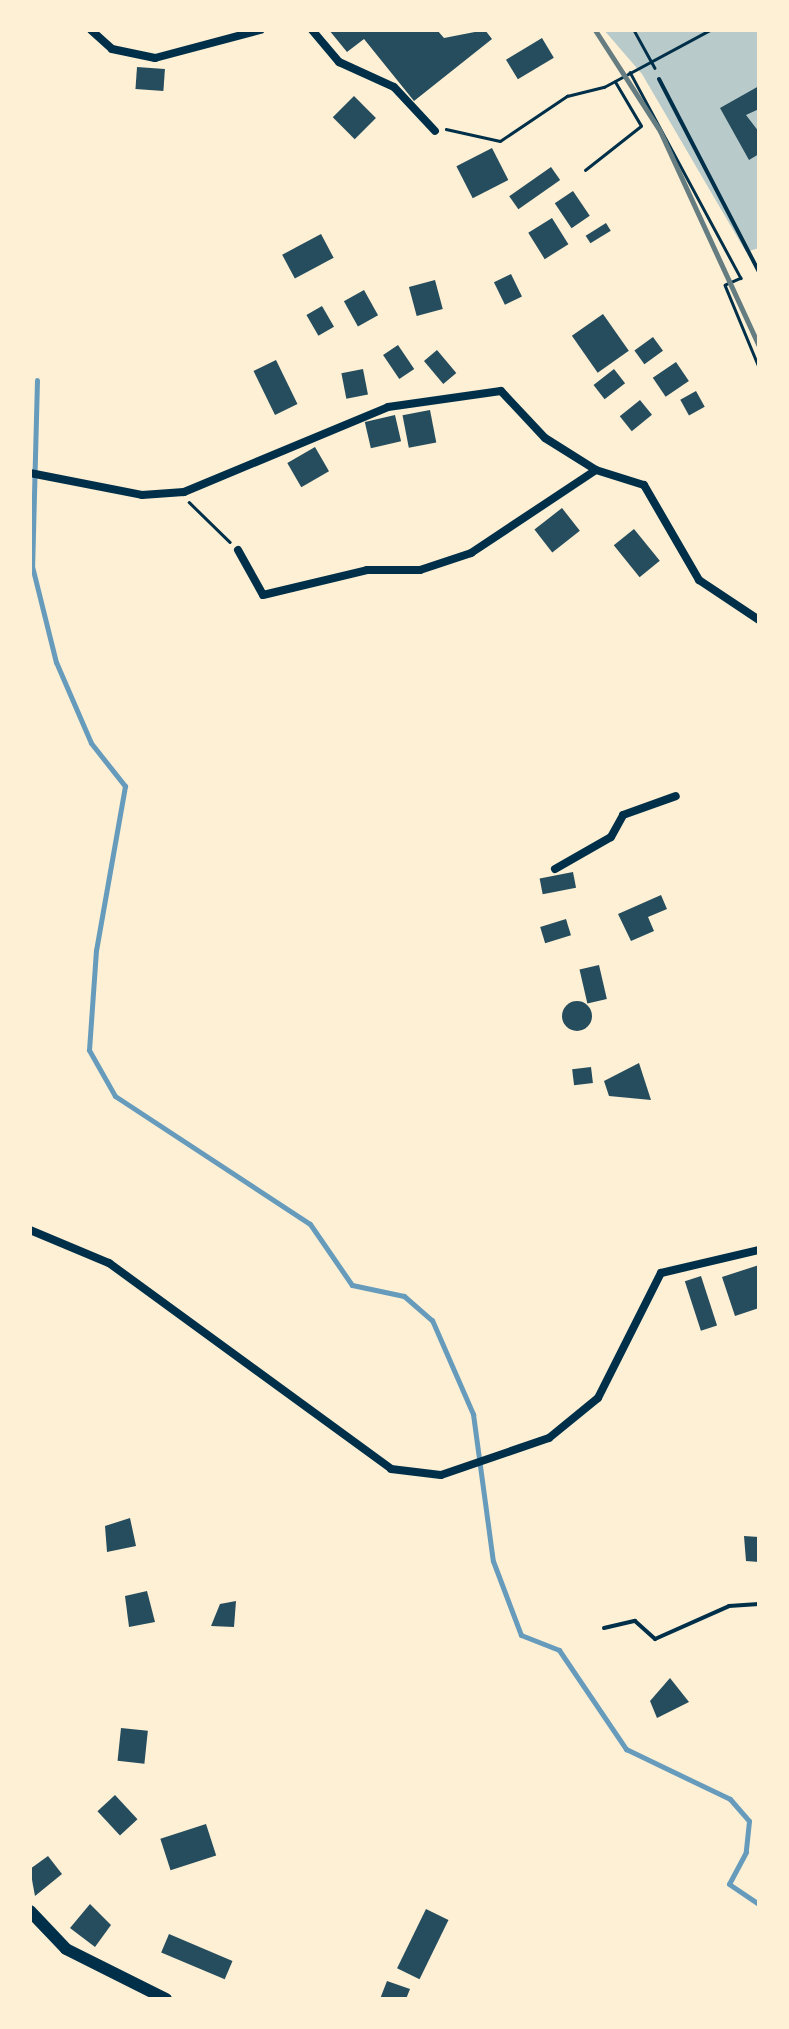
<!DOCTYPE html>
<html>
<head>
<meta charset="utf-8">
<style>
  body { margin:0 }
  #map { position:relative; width:789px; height:2029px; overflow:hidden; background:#fdf0d5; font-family:Lato,sans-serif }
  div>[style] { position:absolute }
  .green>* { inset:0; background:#b9caca }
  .stream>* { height:5px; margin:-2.5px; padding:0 2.5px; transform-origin:2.5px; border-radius:2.5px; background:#669bbc }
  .building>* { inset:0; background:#264d5e; transform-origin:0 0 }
  .round { border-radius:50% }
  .path>* { height:2.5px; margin:-1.25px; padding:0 1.25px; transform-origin:1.25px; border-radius:1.25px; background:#003049 }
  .service>* { height:4px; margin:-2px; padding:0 2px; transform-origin:2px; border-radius:2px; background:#003049 }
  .minor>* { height:8px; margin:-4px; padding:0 4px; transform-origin:4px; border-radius:4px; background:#003049 }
  .trunk>* { height:12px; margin:-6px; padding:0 6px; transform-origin:6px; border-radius:6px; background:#003049 }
  .rail>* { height:5px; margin:-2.5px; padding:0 2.5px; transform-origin:2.5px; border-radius:2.5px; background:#657d81 }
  span { translate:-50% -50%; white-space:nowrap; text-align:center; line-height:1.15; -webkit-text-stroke:8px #fdf0d5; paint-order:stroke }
  .frame { position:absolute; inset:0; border:32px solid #fdf0d5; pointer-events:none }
</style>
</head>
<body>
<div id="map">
  <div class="green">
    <div style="clip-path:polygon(604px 30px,759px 30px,759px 248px,746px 252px,642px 74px)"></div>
  </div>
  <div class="stream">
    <div style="left:37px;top:380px;width:186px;rotate:91.5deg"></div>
    <div style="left:32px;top:566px;width:99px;rotate:76deg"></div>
    <div style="left:56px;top:662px;width:88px;rotate:66.6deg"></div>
    <div style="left:91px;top:743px;width:55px;rotate:51.7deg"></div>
    <div style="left:125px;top:786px;width:167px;rotate:100deg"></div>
    <div style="left:96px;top:950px;width:100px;rotate:94deg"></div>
    <div style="left:89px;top:1050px;width:53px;rotate:60.5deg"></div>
    <div style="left:115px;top:1096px;width:233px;rotate:33.3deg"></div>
    <div style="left:310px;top:1224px;width:74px;rotate:55.5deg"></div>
    <div style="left:352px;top:1285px;width:53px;rotate:11.9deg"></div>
    <div style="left:404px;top:1296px;width:37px;rotate:41deg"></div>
    <div style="left:432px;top:1320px;width:103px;rotate:66.4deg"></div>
    <div style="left:473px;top:1414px;width:148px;rotate:82.3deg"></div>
    <div style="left:493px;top:1561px;width:79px;rotate:69.3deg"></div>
    <div style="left:521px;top:1635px;width:41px;rotate:21.5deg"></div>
    <div style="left:559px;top:1650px;width:120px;rotate:55.9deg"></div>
    <div style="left:626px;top:1749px;width:115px;rotate:25.7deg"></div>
    <div style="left:730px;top:1799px;width:29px;rotate:49deg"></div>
    <div style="left:749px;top:1821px;width:31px;rotate:96deg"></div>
    <div style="left:746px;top:1852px;width:36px;rotate:118deg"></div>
    <div style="left:729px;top:1884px;width:36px;rotate:34deg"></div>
  </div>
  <div class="building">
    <div style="clip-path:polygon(329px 30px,437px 30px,444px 38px,485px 30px,492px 39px,414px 101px,364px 39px,347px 52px)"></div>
    <div style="left:542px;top:38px;width:23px;height:42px;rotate:59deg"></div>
    <div style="left:137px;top:67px;width:28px;height:22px;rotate:4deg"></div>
    <div style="clip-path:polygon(759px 86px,759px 109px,746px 115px,759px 132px,759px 154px,749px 160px,720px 108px)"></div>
    <div style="left:354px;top:96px;width:31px;height:30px;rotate:45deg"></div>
    <div style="left:492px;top:148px;width:36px;height:40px;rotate:63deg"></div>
    <div style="left:551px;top:167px;width:16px;height:51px;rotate:55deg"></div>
    <div style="left:573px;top:191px;width:30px;height:22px;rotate:56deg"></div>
    <div style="left:552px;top:218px;width:31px;height:28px;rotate:58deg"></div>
    <div style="left:606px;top:223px;width:9px;height:24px;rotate:58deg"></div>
    <div style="left:321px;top:234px;width:27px;height:44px;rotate:62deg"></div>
    <div style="left:511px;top:274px;width:25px;height:19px;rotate:64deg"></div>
    <div style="left:435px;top:280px;width:30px;height:27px;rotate:75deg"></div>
    <div style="left:364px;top:290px;width:29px;height:23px;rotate:61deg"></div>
    <div style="left:322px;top:306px;width:24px;height:18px;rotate:60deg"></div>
    <div style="left:603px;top:314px;width:45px;height:38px;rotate:55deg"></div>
    <div style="left:653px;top:337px;width:17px;height:23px;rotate:54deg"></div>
    <div style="left:398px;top:345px;width:29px;height:18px;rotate:56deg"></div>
    <div style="left:437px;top:350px;width:30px;height:17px;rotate:50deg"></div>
    <div style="left:276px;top:360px;width:49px;height:25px;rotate:64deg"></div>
    <div style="left:676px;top:362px;width:23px;height:28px;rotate:56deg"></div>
    <div style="left:363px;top:369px;width:26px;height:22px;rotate:79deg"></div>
    <div style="left:614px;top:369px;width:18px;height:26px;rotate:52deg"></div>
    <div style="left:696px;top:391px;width:18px;height:18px;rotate:61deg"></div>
    <div style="left:640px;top:400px;width:19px;height:26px;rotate:51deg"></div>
    <div style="left:430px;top:410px;width:33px;height:28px;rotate:79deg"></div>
    <div style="left:395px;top:415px;width:27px;height:31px;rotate:77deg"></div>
    <div style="left:315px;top:447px;width:28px;height:32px;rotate:60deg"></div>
    <div style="left:562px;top:508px;width:29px;height:35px;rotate:52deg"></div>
    <div style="left:634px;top:529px;width:41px;height:26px;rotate:51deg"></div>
    <div style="left:573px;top:872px;width:16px;height:34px;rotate:79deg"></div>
    <div style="clip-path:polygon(661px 895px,667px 909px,648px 917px,654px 931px,631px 941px,618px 914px)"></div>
    <div style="left:566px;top:919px;width:17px;height:27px;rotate:73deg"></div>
    <div style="left:599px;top:965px;width:35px;height:20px;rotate:77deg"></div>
    <div class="round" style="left:562px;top:1001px;width:30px;height:30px"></div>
    <div style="clip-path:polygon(639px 1063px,651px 1100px,609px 1096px,604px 1081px)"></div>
    <div style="left:591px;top:1067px;width:16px;height:19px;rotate:83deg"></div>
    <div style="clip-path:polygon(759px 1265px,759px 1308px,735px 1316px,722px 1277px)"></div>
    <div style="left:701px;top:1276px;width:52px;height:17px;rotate:72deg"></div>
    <div style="clip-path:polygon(130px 1518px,136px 1546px,107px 1552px,105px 1526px)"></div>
    <div style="clip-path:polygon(744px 1536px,759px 1537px,759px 1562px,746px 1561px)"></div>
    <div style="clip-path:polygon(147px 1591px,155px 1622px,129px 1627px,125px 1596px)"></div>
    <div style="clip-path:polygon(236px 1601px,234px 1627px,211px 1626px,220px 1604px)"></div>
    <div style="clip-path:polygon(670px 1678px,689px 1702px,657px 1718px,650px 1701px)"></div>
    <div style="left:121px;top:1728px;width:27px;height:33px;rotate:6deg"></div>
    <div style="left:115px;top:1795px;width:33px;height:24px;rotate:47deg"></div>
    <div style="left:206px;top:1824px;width:33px;height:48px;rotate:72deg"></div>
    <div style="clip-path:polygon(48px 1856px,62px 1874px,35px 1896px,30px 1869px)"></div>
    <div style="clip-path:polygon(90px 1904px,111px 1925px,95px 1947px,70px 1928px)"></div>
    <div style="left:426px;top:1909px;width:25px;height:66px;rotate:26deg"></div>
    <div style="left:169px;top:1934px;width:69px;height:20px;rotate:23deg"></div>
    <div style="clip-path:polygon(387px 1981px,410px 1989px,406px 1999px,380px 1999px)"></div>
  </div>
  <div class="path">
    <div style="left:634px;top:30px;width:43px;rotate:61.1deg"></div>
    <div style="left:630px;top:72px;width:234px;rotate:61.7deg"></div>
    <div style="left:741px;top:278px;width:17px;rotate:156deg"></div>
    <div style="left:725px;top:285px;width:89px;rotate:67.5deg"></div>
    <div style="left:446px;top:129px;width:55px;rotate:12.5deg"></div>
    <div style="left:500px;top:141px;width:81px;rotate:-33.9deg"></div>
    <div style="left:567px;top:96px;width:38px;rotate:-14deg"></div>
    <div style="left:604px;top:87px;width:120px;rotate:-28.3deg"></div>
    <div style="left:585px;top:170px;width:71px;rotate:-38.2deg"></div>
    <div style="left:641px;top:126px;width:51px;rotate:-120.6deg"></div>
    <div style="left:189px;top:502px;width:57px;rotate:44.3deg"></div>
  </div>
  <div class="service">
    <div style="left:659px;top:79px;width:217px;rotate:62.6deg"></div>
    <div style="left:604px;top:1628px;width:32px;rotate:-13deg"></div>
    <div style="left:635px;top:1621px;width:27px;rotate:42deg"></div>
    <div style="left:655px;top:1639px;width:81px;rotate:-24deg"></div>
    <div style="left:729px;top:1606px;width:30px;rotate:-4deg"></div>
  </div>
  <div class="minor">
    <div style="left:91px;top:30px;width:28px;rotate:42deg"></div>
    <div style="left:112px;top:49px;width:44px;rotate:11.8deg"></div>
    <div style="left:155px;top:58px;width:109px;rotate:-14.9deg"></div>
    <div style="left:312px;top:30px;width:42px;rotate:49.8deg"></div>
    <div style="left:339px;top:62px;width:60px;rotate:24.4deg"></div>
    <div style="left:394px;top:87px;width:60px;rotate:47deg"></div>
    <div style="left:30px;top:473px;width:114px;rotate:11.1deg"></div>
    <div style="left:142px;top:495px;width:42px;rotate:-4.1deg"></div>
    <div style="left:184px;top:492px;width:221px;rotate:-22.6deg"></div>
    <div style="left:388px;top:407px;width:114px;rotate:-8.1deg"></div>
    <div style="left:501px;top:391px;width:64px;rotate:46.9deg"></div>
    <div style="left:545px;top:438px;width:60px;rotate:32.1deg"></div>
    <div style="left:596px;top:470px;width:50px;rotate:17.4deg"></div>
    <div style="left:644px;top:485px;width:110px;rotate:59.9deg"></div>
    <div style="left:699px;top:580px;width:72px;rotate:33.7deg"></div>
    <div style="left:238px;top:550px;width:51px;rotate:60.9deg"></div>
    <div style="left:263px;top:595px;width:107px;rotate:-13.5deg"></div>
    <div style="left:367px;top:570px;width:53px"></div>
    <div style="left:420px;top:570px;width:54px;rotate:-18.4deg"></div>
    <div style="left:471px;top:553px;width:150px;rotate:-33.6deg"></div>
    <div style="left:555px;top:869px;width:64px;rotate:-29.7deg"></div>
    <div style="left:611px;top:837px;width:25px;rotate:-61deg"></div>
    <div style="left:623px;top:815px;width:56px;rotate:-19.7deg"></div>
    <div style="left:30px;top:1230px;width:86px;rotate:22.7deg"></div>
    <div style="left:109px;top:1263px;width:349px;rotate:36.1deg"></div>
    <div style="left:391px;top:1469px;width:50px;rotate:6.8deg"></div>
    <div style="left:441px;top:1475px;width:114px;rotate:-18.9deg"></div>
    <div style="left:549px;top:1438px;width:63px;rotate:-39.2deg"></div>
    <div style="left:598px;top:1398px;width:140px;rotate:-63.3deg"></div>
    <div style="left:661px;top:1273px;width:101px;rotate:-13.2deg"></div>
  </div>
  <div class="trunk">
    <div style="left:30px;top:1911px;width:52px;rotate:46.5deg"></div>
    <div style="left:66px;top:1949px;width:112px;rotate:26.6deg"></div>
  </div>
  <div class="rail">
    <div style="left:595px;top:30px;width:120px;rotate:57.2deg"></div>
    <div style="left:660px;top:131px;width:237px;rotate:65.3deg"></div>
  </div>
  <div class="frame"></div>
</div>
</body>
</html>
